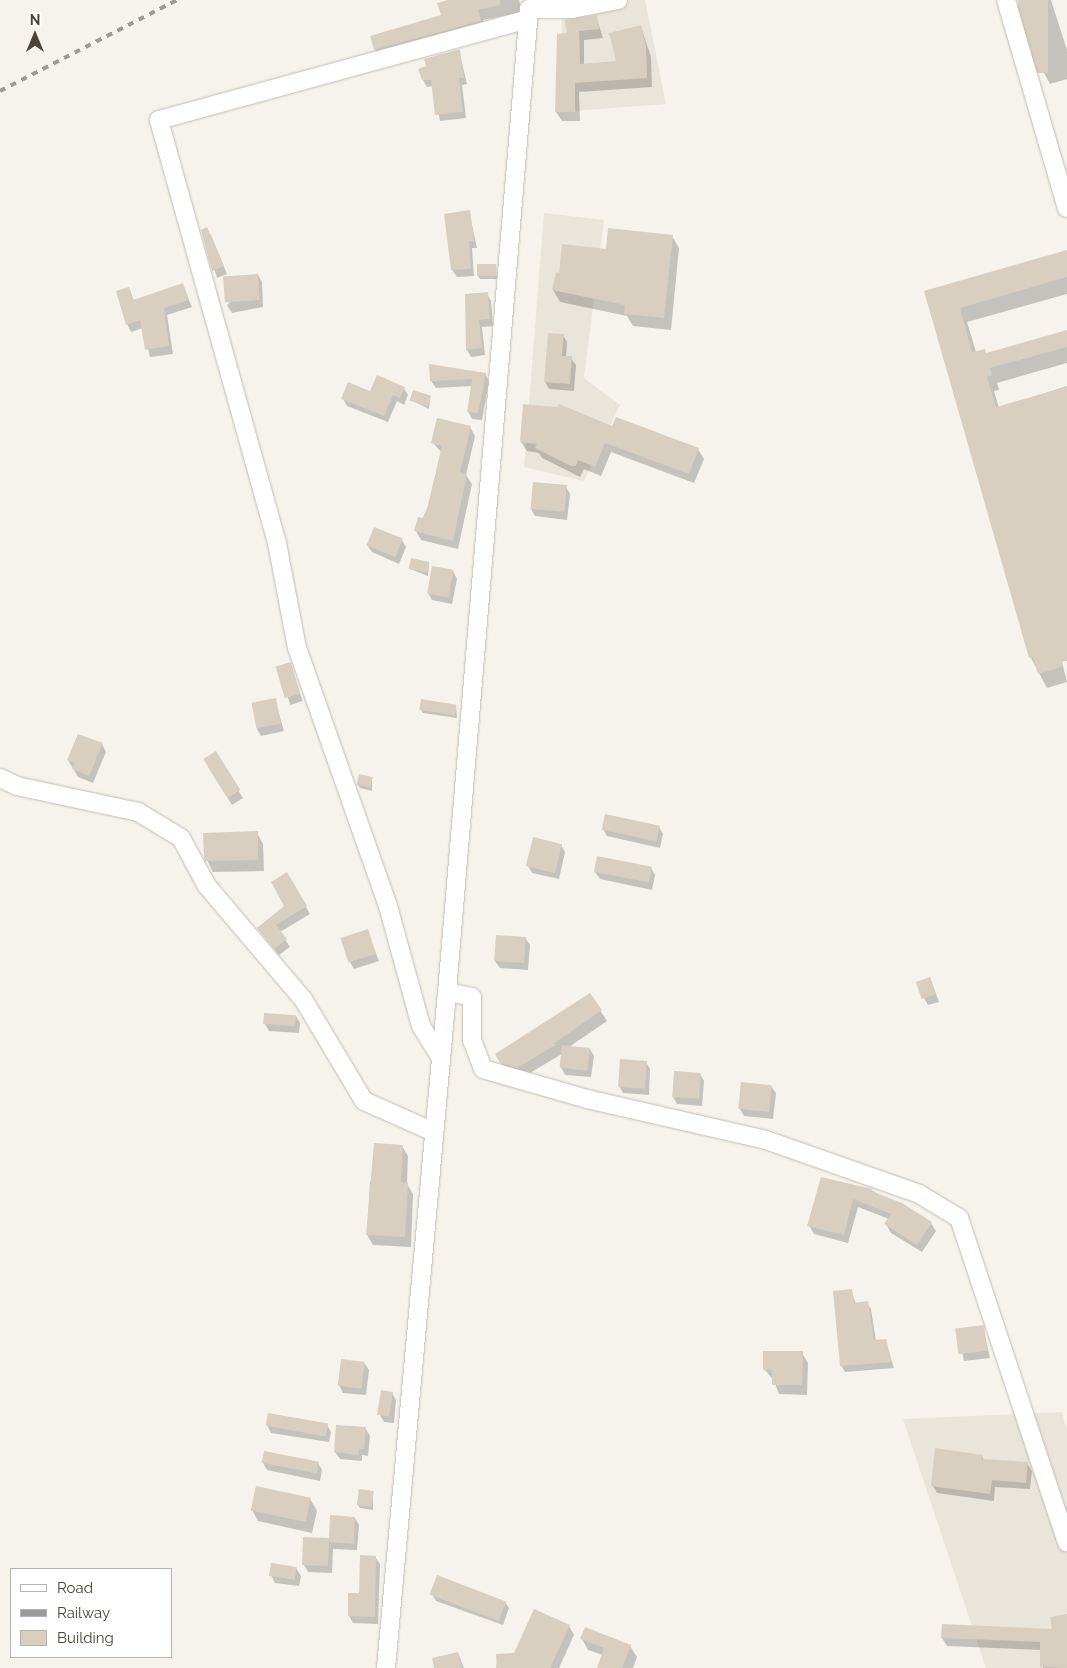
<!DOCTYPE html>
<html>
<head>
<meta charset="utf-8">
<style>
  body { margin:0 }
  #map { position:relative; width:1067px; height:1668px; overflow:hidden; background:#f6f3ec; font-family:Raleway,sans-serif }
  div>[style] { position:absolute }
  .residential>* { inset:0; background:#eae5da }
  .shadow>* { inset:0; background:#0003; transform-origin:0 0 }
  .building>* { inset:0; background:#d8cfc1; transform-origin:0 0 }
  .roads { filter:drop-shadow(0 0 1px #c2bbae) drop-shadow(0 0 1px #c2bbae) }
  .minor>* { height:18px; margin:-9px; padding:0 9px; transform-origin:9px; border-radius:9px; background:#fff }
  .rail>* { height:4px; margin-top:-2px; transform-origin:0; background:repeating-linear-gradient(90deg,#9a9a9a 0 6px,transparent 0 12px) }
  span { translate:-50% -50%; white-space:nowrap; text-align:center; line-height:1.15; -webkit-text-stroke:4px #fff; paint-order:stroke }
  .legend { position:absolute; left:10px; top:1568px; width:162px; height:90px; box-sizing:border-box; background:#fff; border:1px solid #b7b4b0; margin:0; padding:6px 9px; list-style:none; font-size:15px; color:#4b4439 }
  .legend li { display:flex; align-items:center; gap:10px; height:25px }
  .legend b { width:25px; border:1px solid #b7b4b0 }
  .north { position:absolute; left:10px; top:10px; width:50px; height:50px; -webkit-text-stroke:4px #fff; paint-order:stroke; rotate:0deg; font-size:14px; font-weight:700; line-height:20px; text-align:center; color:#4b4439 }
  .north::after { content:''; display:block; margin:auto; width:18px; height:22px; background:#4b4439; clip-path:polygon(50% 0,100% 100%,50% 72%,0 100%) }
</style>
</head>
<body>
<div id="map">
  <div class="residential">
    <div style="clip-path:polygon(563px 0,645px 0,666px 104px,558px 112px)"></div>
    <div style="clip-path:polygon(544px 213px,604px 220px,584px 378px,620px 405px,584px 481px,524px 467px)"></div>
    <div style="clip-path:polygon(1062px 1412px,1067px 1431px,1067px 1668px,986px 1668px,903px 1419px)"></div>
  </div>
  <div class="shadow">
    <div style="clip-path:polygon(452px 0,519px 0,522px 12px,483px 20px,486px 31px,381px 60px,375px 50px,443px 16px)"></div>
    <div style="clip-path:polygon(1020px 0,1051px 0,1067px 50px,1067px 79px,1050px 84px,1042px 69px)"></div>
    <div style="clip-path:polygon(596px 16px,603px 38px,584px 40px,584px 65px,618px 63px,641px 27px,651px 57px,652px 87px,579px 92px,580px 121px,562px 121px,556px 112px,568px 34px)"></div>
    <div style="clip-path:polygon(459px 50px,467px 84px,462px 85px,466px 118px,440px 121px,433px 86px,427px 87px,423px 80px)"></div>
    <div style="clip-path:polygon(469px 211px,477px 248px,472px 248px,474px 276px,457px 277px,452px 270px)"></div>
    <div style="clip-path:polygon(202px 230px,211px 235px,227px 274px,217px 278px)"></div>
    <div style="clip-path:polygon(672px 236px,679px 248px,671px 330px,633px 326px,627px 316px,560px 302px,553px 290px,560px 274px,607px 250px)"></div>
    <div style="clip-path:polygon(1067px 251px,1067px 294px,967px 322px,976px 352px,986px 354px,1067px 331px,1067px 363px,997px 383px,999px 390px,994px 391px,999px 408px,1067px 386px,1067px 629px,1045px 596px,1067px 682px,1047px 688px,1031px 658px,926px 291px)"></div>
    <div style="clip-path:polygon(496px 266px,497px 279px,480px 279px,478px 276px)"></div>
    <div style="clip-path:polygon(258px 275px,262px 282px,263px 307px,232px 313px,227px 305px)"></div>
    <div style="clip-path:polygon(182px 284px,192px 307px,167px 315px,173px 354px,150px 357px,143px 328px,131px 332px,127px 324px,129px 288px,134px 301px)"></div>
    <div style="clip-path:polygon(487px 294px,491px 301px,493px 326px,482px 327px,485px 355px,471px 357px,467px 350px)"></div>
    <div style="clip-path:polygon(563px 335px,567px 342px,566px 357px,571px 358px,576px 365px,574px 391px,549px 389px,545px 382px)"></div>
    <div style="clip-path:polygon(485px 374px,489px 381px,482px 420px,472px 419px,468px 411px,472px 386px,436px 388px,431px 381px)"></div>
    <div style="clip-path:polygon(404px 388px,408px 395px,404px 405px,397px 401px,388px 422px,347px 406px,343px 399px)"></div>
    <div style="clip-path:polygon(430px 397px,429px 409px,411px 400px)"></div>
    <div style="clip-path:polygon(470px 427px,475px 436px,466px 475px,472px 484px,458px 549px,421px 540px,416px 531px,429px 506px,442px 453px,433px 443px)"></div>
    <div style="clip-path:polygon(613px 428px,698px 449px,704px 459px,694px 483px,611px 452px,601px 476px,584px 469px,580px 477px,542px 458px,539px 453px,527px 451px,521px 442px)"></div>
    <div style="clip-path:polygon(566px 487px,570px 494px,567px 520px,535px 516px,531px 509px)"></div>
    <div style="clip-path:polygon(402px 540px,406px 547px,399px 564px,372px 552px,367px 545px)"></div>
    <div style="clip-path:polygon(429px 563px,428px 576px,410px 569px)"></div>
    <div style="clip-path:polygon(453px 571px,457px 579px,452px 604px,432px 600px,428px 593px)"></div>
    <div style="left:290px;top:664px;width:39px;height:13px;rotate:71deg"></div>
    <div style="clip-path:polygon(275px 700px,284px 731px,261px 736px,257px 729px)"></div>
    <div style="clip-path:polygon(456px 706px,457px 718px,423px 713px,421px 710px)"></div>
    <div style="clip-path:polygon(102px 744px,106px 752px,93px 783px,78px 777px,68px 760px)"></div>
    <div style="clip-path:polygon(215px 753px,243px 798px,232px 805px,208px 767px)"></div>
    <div style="clip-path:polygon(372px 778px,372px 791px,360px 788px,358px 785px)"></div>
    <div style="clip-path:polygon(659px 827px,663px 834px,660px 848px,607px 836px,603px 829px)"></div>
    <div style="clip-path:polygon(257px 833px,263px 844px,264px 871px,213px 872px,207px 860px)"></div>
    <div style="clip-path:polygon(561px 845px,565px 852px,559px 879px,532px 873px,528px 866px)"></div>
    <div style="clip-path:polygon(651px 868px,655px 875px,652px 890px,600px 879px,595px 872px)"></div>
    <div style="clip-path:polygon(287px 874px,310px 914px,280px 932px,290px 947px,279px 955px,258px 928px,286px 906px)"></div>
    <div style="clip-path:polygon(367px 931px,379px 961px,354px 969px,350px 962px)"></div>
    <div style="clip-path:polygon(525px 938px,530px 945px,528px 970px,500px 968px,495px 961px)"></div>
    <div style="clip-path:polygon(930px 978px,939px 1002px,928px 1005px,924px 998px)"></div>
    <div style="clip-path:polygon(590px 994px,607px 1021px,569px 1047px,590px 1049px,594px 1056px,591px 1077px,565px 1075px,561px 1067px,562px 1054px,523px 1077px,507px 1072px,497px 1055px)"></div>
    <div style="clip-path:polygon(266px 1015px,296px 1016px,300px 1023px,299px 1033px,269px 1031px,265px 1024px)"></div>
    <div style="clip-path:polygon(646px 1062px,650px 1069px,649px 1095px,623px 1093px,619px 1086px)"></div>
    <div style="clip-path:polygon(700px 1074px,704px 1081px,702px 1106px,677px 1104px,673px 1097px)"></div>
    <div style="clip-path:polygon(771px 1086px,776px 1093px,773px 1119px,744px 1116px,740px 1109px)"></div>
    <div style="clip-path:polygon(402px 1146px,408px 1156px,407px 1184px,413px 1194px,411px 1247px,373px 1245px,367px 1235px,370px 1182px)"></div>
    <div style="clip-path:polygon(822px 1179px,871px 1190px,931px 1223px,936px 1231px,922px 1252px,891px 1233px,886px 1224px,889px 1219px,858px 1207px,848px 1243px,814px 1234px,809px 1225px)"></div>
    <div style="clip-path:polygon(851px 1290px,856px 1304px,867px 1303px,871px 1309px,876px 1341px,885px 1340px,894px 1368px,845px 1372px,841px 1365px)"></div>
    <div style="clip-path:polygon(983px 1327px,990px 1358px,964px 1361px,957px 1330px)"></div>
    <div style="clip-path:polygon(802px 1353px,808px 1363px,807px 1395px,779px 1394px,773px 1379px,764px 1369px)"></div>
    <div style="clip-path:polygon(364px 1363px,369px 1370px,366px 1395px,343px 1393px,339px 1385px)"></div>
    <div style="clip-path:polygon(392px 1393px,396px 1400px,394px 1423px,384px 1422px,380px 1415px)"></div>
    <div style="clip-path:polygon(267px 1425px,327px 1425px,331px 1432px,329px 1442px,271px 1433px)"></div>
    <div style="clip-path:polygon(366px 1429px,370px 1436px,368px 1456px,362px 1455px,362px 1461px,340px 1459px,335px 1452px)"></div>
    <div style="clip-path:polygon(982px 1456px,984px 1460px,1027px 1463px,1032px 1471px,1030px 1489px,995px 1487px,994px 1501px,937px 1493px,933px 1486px)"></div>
    <div style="clip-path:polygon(263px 1463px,318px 1463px,322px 1470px,320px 1481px,267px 1470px)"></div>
    <div style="clip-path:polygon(373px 1492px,373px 1510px,360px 1508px,358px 1505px)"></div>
    <div style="clip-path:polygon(310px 1499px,317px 1511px,312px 1533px,258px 1521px,252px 1510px)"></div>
    <div style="clip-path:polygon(355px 1518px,359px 1525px,357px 1550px,333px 1549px,332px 1573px,308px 1572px,304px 1565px)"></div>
    <div style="clip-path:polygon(375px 1557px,380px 1564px,378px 1624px,353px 1623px,349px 1616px,349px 1594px,360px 1594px)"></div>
    <div style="clip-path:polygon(296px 1568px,301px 1576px,299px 1586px,275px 1583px,271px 1575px)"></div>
    <div style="clip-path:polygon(438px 1576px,505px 1602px,509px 1608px,503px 1625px,436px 1601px,432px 1594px)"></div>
    <div style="clip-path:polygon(1067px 1615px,1067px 1668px,1043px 1668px,1042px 1650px,947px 1646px,942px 1638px,943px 1625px,1053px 1631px)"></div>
    <div style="clip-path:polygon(569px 1626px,574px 1635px,559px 1668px,496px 1668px,498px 1655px,515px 1654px)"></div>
    <div style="clip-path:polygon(582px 1639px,630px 1646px,637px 1657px,633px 1668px,599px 1668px,603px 1655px,588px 1650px)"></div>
    <div style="clip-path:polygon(458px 1653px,464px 1668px,435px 1668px)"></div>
  </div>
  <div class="building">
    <div style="clip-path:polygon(448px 0,500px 0,500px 5px,478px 10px,481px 21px,374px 50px,370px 36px,441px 15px,437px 3px)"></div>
    <div style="left:1018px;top:0;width:30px;height:73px"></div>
    <div style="clip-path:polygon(597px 15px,599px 29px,579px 31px,580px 64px,616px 61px,609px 33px,641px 25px,646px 47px,647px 78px,575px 83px,575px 112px,555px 112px,557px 34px,567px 33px,565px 20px)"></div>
    <div style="clip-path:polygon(460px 49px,464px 78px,459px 78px,463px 112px,435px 115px,431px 80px,422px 80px,418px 69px,426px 66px,424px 59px)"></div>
    <div style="clip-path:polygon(470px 210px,474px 241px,469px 241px,471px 269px,451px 270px,444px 214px)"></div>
    <div style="clip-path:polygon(207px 227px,224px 266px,212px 271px,201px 230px)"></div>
    <div style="clip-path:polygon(608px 228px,673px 235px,664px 318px,624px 314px,625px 305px,552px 290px,556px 272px,559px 273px,562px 244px,606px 249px)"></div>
    <div style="clip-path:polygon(1067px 250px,1067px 277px,960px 308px,972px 352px,985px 349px,986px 353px,1067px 330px,1067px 347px,990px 368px,992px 375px,987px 377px,996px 407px,1067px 387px,1067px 661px,1061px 662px,1062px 667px,1038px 674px,1033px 657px,1029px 658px,924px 291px)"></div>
    <div style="left:496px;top:264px;width:12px;height:19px;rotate:90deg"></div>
    <div style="left:258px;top:274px;width:26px;height:35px;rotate:86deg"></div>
    <div style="clip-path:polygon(183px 283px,189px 300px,164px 308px,169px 346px,145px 350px,140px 320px,126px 325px,116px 291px,129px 287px,133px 300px)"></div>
    <div style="clip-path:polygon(488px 292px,490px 319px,479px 320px,482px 348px,466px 350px,465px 294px)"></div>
    <div style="clip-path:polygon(548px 333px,564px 334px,562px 356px,572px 356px,570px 384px,544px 382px)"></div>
    <div style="clip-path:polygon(429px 364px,486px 373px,478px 413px,467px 412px,472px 379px,430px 381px)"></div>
    <div style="clip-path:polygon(377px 375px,405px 387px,400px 398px,393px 395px,384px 416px,341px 399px,348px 382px,370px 391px)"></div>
    <div style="left:413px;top:390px;width:19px;height:11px;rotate:18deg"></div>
    <div style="clip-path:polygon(523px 404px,557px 407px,559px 404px,612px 426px,616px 417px,699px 448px,689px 474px,605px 443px,595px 467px,578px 460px,576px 466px,571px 466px,535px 448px,537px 444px,520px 442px)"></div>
    <div style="clip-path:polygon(437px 418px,471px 426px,460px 472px,467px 474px,453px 541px,414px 531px,418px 517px,423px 518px,428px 505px,442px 446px,431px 443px)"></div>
    <div style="left:533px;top:482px;width:34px;height:27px;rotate:5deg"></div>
    <div style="left:374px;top:527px;width:31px;height:20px;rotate:22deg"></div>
    <div style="left:411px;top:558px;width:19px;height:11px;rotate:12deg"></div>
    <div style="left:432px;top:566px;width:22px;height:28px;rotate:10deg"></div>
    <div style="left:291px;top:662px;width:33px;height:16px;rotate:74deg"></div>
    <div style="left:276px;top:698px;width:26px;height:25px;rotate:79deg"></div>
    <div style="left:421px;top:699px;width:36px;height:11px;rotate:9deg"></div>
    <div style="clip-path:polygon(78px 734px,103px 743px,89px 776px,72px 769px,75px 763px,67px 760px)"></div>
    <div style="left:216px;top:751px;width:46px;height:15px;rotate:58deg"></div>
    <div style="left:359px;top:774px;width:14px;height:11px;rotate:12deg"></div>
    <div style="left:605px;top:814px;width:56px;height:16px;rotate:12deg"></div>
    <div style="clip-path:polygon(258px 831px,258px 860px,205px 861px,204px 857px,203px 833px)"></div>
    <div style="left:533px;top:837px;width:30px;height:30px;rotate:14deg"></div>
    <div style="left:597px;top:856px;width:56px;height:16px;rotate:11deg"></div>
    <div style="clip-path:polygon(287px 872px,307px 906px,276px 925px,287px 939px,274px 949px,257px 928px,284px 906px,271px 882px)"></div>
    <div style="left:368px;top:929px;width:26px;height:29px;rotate:72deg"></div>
    <div style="left:496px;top:935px;width:30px;height:26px;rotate:4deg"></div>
    <div style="left:930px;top:977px;width:18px;height:15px;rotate:71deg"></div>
    <div style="clip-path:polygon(590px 993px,602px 1010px,553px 1044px,557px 1044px,517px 1068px,500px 1063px,495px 1054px)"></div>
    <div style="left:264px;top:1013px;width:32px;height:11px;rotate:4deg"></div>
    <div style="left:562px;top:1045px;width:28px;height:23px;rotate:6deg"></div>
    <div style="left:620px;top:1059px;width:27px;height:28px;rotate:4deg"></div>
    <div style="left:674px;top:1071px;width:27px;height:26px;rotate:4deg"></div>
    <div style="left:741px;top:1082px;width:31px;height:27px;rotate:6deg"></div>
    <div style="clip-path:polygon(374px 1143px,403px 1145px,401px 1182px,408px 1183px,405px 1237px,366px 1235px)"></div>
    <div style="clip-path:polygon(821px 1177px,872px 1189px,871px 1191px,902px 1203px,932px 1222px,917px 1245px,884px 1224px,891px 1214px,853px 1199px,844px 1235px,807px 1226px)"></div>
    <div style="clip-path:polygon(852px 1289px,854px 1303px,868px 1301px,874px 1340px,886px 1339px,892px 1362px,840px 1366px,833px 1291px)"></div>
    <div style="left:984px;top:1325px;width:26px;height:29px;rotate:83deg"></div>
    <div style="clip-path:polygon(763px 1351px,803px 1351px,802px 1385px,772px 1385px,772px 1370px,763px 1370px)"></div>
    <div style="left:341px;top:1359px;width:24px;height:27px;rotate:7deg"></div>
    <div style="left:381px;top:1390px;width:12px;height:25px;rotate:9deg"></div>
    <div style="left:268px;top:1413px;width:61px;height:13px;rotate:10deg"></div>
    <div style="clip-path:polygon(336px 1425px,366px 1427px,364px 1449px,359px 1449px,358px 1455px,334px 1452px)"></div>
    <div style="clip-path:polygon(935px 1448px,983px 1455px,982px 1459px,1028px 1462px,1026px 1483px,992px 1480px,990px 1494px,931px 1486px)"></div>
    <div style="left:264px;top:1451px;width:56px;height:12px;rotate:11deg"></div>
    <div style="left:256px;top:1486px;width:56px;height:25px;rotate:12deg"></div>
    <div style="left:359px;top:1489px;width:15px;height:16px;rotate:8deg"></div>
    <div style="clip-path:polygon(330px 1515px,355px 1517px,354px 1544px,329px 1542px,328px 1566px,302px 1565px,303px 1537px,329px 1538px)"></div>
    <div style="clip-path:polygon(360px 1555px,376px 1556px,375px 1617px,348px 1616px,348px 1593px,359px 1593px)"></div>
    <div style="left:271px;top:1563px;width:26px;height:13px;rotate:9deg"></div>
    <div style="left:437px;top:1575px;width:74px;height:21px;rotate:21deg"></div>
    <div style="clip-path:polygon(534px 1609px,570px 1625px,550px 1668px,497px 1668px,496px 1654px,514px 1653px)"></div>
    <div style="clip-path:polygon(1067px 1614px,1067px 1668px,1040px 1667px,1040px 1642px,941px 1638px,942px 1624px,1052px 1629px,1050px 1617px)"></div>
    <div style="clip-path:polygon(585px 1627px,631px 1645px,622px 1668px,597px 1668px,604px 1648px,580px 1639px)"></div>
    <div style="clip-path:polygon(458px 1652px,462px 1668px,434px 1668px,432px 1658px)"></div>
  </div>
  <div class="roads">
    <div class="minor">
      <div style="left:1006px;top:0;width:217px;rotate:73.7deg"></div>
      <div style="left:0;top:778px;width:19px;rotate:25deg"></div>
      <div style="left:17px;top:786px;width:124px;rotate:12.1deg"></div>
      <div style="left:138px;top:812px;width:50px;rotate:31.2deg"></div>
      <div style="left:181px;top:838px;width:55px;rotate:61.6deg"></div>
      <div style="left:207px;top:886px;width:148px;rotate:49.7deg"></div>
      <div style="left:303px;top:999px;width:119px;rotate:59.1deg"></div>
      <div style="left:364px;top:1101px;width:77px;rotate:23.9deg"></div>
      <div style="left:447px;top:992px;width:25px;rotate:11deg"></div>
      <div style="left:472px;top:997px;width:43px;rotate:90deg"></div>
      <div style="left:472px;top:1040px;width:31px;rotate:69deg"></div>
      <div style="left:483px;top:1069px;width:108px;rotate:16.1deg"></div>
      <div style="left:587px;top:1099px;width:184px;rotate:12.9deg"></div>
      <div style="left:766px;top:1140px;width:162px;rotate:19.4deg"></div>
      <div style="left:919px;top:1194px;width:47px;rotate:31deg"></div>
      <div style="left:959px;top:1218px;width:342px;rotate:71.6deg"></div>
      <div style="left:441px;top:1058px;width:38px;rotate:-122deg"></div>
      <div style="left:421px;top:1026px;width:124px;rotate:-105.4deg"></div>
      <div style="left:388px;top:906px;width:274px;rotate:-109.4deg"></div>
      <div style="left:297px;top:648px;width:107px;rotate:-100.8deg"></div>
      <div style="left:277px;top:543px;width:439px;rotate:-105.6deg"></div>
      <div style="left:159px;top:120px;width:383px;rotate:-15.3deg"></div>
      <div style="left:386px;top:1668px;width:679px;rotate:-84.84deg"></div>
      <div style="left:447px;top:992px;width:986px;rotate:-85.23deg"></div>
      <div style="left:529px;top:9px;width:43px"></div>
      <div style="left:572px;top:9px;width:47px;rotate:-11.1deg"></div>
    </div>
  </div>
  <div class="rail">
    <div style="left:0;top:91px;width:199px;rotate:-27.2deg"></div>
  </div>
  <ul class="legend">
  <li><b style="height:6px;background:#fff"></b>Road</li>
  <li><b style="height:6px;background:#9a9a9a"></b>Railway</li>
  <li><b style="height:14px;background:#d8cfc1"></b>Building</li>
  </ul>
  <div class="north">N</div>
</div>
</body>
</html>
